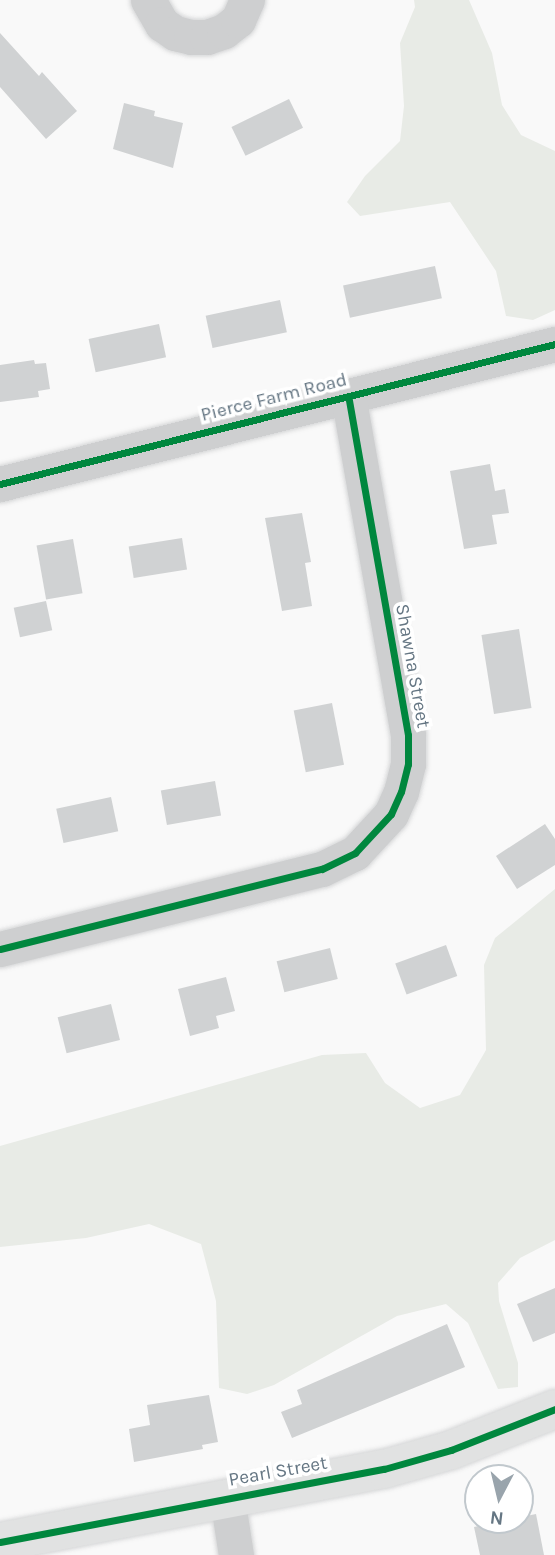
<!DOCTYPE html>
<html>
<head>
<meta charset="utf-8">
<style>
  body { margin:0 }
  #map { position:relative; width:555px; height:1555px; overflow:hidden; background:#f9f9f9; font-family:Karla,sans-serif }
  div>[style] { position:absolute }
  .green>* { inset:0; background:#e8ebe6 }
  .building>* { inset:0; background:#d0d2d3; transform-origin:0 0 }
  .roads { filter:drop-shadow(0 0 2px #d5d6d7) drop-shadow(0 0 2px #d5d6d7) }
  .street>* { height:35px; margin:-17.5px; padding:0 17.5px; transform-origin:17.5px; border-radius:17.5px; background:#cecfd0 }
  .secondary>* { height:38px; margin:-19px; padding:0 19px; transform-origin:19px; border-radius:19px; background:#e1e2e2 }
  .cycleway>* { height:7px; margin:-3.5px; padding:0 3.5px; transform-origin:3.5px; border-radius:3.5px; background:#00873e }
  span { translate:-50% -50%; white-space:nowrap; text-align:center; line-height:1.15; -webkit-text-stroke:7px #fff; paint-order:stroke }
  .street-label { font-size:19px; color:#657683 }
  .north { position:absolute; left:464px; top:1464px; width:70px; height:70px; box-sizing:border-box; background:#fff; border:2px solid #c1c8cd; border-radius:50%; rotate:187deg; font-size:19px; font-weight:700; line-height:28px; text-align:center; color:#657683 }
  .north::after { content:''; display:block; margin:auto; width:24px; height:32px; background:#99a4ac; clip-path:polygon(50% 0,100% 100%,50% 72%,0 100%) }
</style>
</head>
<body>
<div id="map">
  <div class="green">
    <div style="clip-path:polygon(414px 0,469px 0,492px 53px,502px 105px,521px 135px,555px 151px,555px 310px,533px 320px,506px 316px,496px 271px,450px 202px,360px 216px,347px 202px,365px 176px,400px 141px,404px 106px,400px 43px,415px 7px)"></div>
    <div style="clip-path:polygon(555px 889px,555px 1240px,520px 1258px,498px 1283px,499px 1301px,518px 1363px,518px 1387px,498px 1389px,468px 1323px,446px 1304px,397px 1316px,274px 1385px,247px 1394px,219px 1388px,216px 1301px,201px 1244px,149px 1224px,86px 1238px,0 1247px,0 1146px,322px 1055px,366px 1053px,385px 1083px,420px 1108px,460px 1095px,486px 1050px,484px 965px,495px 938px)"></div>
  </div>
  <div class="building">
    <div style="clip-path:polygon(0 33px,39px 76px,42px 72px,77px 111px,46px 139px,0 87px)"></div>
    <div style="left:289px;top:99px;width:32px;height:64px;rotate:64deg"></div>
    <div style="clip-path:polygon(124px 103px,155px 111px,154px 116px,183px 123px,173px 168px,113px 149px)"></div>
    <div style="left:435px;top:266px;width:33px;height:94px;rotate:78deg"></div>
    <div style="left:280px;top:300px;width:33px;height:76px;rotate:78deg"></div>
    <div style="left:159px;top:324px;width:34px;height:72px;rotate:78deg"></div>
    <div style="clip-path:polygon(34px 360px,35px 364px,46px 363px,50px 389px,38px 391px,39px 397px,0 402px,0 365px)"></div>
    <div style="clip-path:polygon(490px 464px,495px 491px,505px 489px,509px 513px,492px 515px,497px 544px,464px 549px,450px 471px)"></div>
    <div style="clip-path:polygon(302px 513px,311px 562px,305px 563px,312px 606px,282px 611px,265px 518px)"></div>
    <div style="left:182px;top:538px;width:32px;height:54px;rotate:81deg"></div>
    <div style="left:73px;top:539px;width:55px;height:37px;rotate:80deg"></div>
    <div style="left:46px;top:601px;width:30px;height:33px;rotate:78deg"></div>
    <div style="left:519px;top:629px;width:80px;height:38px;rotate:81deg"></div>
    <div style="left:332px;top:703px;width:63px;height:39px;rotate:79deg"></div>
    <div style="left:215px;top:781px;width:35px;height:55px;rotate:80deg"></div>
    <div style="left:111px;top:797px;width:35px;height:56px;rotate:78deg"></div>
    <div style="clip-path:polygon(545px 824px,555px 839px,555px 865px,517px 889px,496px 856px)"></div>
    <div style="left:446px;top:945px;width:33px;height:54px;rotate:70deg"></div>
    <div style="left:330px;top:948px;width:32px;height:55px;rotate:76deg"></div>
    <div style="clip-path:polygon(226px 977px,235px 1011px,216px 1016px,219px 1028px,190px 1036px,178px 989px)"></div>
    <div style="left:111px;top:1004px;width:37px;height:55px;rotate:76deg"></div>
    <div style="clip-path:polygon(555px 1288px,555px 1333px,533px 1342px,517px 1304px)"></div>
    <div style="clip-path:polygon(447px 1324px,465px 1367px,292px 1438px,281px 1412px,302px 1404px,297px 1390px)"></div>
    <div style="clip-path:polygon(209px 1395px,218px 1442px,202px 1445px,203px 1449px,134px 1462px,129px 1429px,150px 1425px,147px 1405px)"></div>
    <div style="clip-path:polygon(536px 1514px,544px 1555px,480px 1555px,474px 1527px)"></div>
  </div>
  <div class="roads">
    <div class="street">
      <div style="left:148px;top:0;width:28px;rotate:60deg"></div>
      <div style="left:162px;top:24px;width:16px;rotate:35deg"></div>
      <div style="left:175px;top:33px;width:16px;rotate:14deg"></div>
      <div style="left:191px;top:37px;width:16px"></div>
      <div style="left:207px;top:37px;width:18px;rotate:-19deg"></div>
      <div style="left:224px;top:31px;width:18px;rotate:-38deg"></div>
      <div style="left:238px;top:20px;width:22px;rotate:-66deg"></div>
      <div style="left:0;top:484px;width:572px;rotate:-14.16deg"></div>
      <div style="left:0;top:949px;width:332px;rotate:-14deg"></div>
      <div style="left:322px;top:869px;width:37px;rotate:-26deg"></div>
      <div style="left:355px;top:853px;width:53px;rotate:-47.3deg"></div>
      <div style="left:391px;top:814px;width:24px;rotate:-66deg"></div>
      <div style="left:401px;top:792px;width:29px;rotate:-76deg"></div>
      <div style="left:408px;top:764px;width:29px;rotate:-90deg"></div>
      <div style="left:408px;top:735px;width:344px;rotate:-100deg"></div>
      <div style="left:227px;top:1497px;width:59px;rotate:81.2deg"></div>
    </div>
    <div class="secondary">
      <div style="left:0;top:1542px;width:391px;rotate:-10.8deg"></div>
      <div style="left:384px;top:1469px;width:70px;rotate:-15.8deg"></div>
      <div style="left:451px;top:1450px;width:112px;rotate:-21.5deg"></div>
    </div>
  </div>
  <div class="cycleway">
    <div style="left:0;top:484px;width:572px;rotate:-14.16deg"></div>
    <div style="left:0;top:949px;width:332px;rotate:-14deg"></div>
    <div style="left:322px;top:869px;width:37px;rotate:-26deg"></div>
    <div style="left:355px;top:853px;width:53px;rotate:-47.3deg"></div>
    <div style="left:391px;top:814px;width:24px;rotate:-66deg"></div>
    <div style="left:401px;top:792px;width:29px;rotate:-76deg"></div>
    <div style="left:408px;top:764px;width:29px;rotate:-90deg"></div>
    <div style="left:408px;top:735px;width:344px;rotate:-100deg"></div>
    <div style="left:0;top:1542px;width:391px;rotate:-10.8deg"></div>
    <div style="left:384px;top:1469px;width:70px;rotate:-15.8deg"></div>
    <div style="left:451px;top:1450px;width:112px;rotate:-21.5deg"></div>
  </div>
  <div class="street-label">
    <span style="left:274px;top:398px;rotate:-14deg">Pierce Farm Road</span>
    <span style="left:412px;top:666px;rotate:80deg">Shawna Street</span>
    <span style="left:278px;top:1472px;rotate:-10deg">Pearl Street</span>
  </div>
  <div class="north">N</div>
</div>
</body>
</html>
